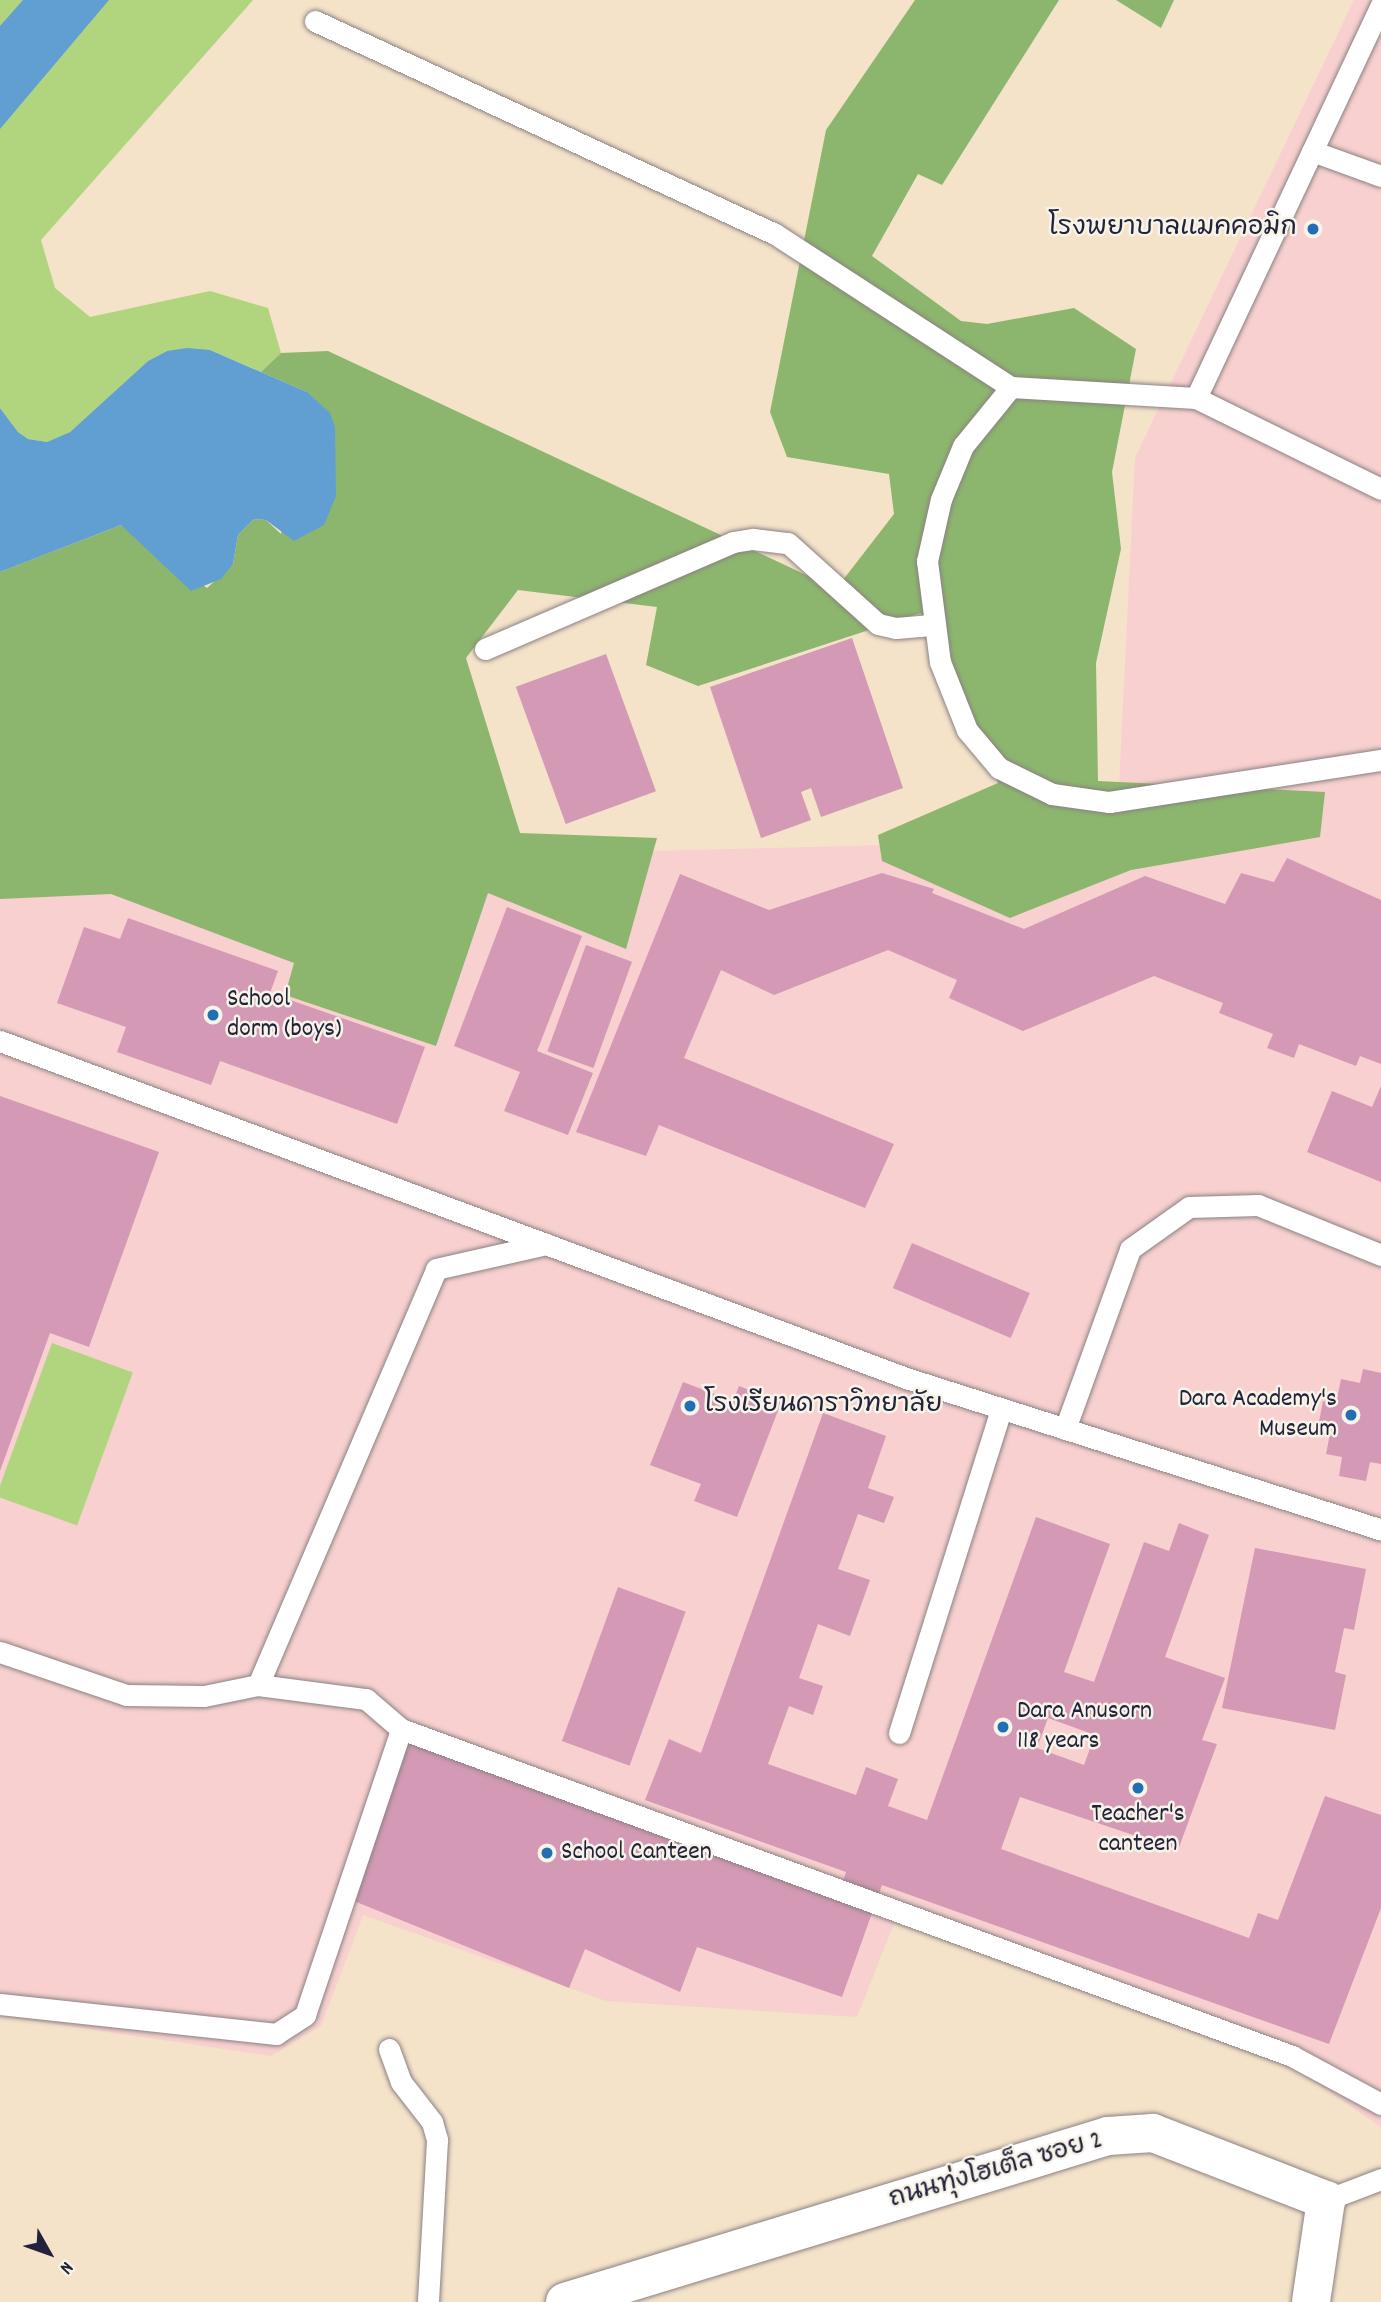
<!DOCTYPE html>
<html>
<head>
<meta charset="utf-8">
<style>
  body { margin:0 }
  #map { position:relative; width:1381px; height:2302px; overflow:hidden; background:#f4e2c9; font-family:Dekko,"Playpen Sans Thai",sans-serif }
  div>[style] { position:absolute }
  .built>* { inset:0; background:#f7d0cf }
  .green>* { inset:0; background:#b1d57e; transform-origin:0 0 }
  .forest>* { inset:0; background:#8cb66d }
  .water>* { inset:0; background:#619fd2 }
  .building>* { inset:0; background:#d399b5; transform-origin:0 0 }
  .roads { filter:drop-shadow(0 0 2px #8b8282) drop-shadow(0 0 2px #8b8282) }
  .service>* { height:21px; margin:-10.5px; padding:0 10.5px; transform-origin:10.5px; border-radius:10.5px; background:#fff }
  .minor>* { height:38px; margin:-19px; padding:0 19px; transform-origin:19px; border-radius:19px; background:#fff }
  .dots>* { width:19px; height:19px; translate:-50% -50%; box-sizing:border-box; border:4px solid #f7f3e8; border-radius:50% }
  span { translate:-50% -50%; white-space:nowrap; text-align:center; line-height:1.15; -webkit-text-stroke:5px #f7f3e8; paint-order:stroke }
  .poi-label { font-size:26px; color:#22223b }
  .right { translate:-100% -50%; text-align:right }
  .left { translate:0 -50%; text-align:left }
  .street-label { font-size:26px; color:#22223b }
  .north { position:absolute; left:14px; top:2218px; width:70px; height:70px; -webkit-text-stroke:5px #f7f3e8; paint-order:stroke; rotate:130deg; font-size:19px; font-weight:700; line-height:28px; text-align:center; color:#22223b }
  .north::after { content:''; display:block; margin:auto; width:24px; height:32px; background:#22223b; clip-path:polygon(50% 0,100% 100%,50% 72%,0 100%) }
</style>
</head>
<body>
<div id="map">
  <div class="built">
    <div style="clip-path:polygon(1354px 0,1381px 0,1381px 2127px,1302px 2073px,895px 1921px,857px 2017px,606px 2001px,363px 1915px,321px 2026px,271px 2056px,0 2016px,0 898px,423px 857px,1127px 839px,1119px 789px,1135px 458px)"></div>
  </div>
  <div class="green">
    <div style="clip-path:polygon(0 0,253px 0,41px 240px,55px 288px,90px 317px,210px 291px,268px 308px,281px 353px,261px 372px,210px 350px,167px 351px,148px 361px,70px 432px,47px 442px,28px 439px,18px 432px,0 408px)"></div>
    <div style="left:52px;top:1343px;width:86px;height:163px;rotate:20deg"></div>
  </div>
  <div class="forest">
    <div style="clip-path:polygon(915px 0,1059px 0,942px 185px,918px 174px,872px 256px,961px 321px,987px 324px,1074px 308px,1136px 349px,1112px 472px,1121px 549px,1096px 663px,1098px 781px,1325px 792px,1320px 837px,1131px 870px,1010px 918px,882px 861px,878px 835px,998px 783px,921px 613px,698px 686px,646px 665px,657px 607px,518px 590px,466px 658px,520px 833px,657px 838px,626px 949px,488px 893px,436px 1046px,285px 995px,294px 963px,111px 894px,0 899px,0 572px,121px 525px,207px 588px,233px 564px,238px 535px,254px 519px,266px 520px,281px 534px,307px 392px,261px 372px,281px 353px,328px 351px,836px 589px,894px 514px,889px 474px,787px 457px,770px 412px,826px 130px)"></div>
    <div style="clip-path:polygon(1116px 0,1174px 0,1161px 28px)"></div>
  </div>
  <div class="water">
    <div style="clip-path:polygon(23px 0,109px 0,0 129px,0 26px)"></div>
    <div style="clip-path:polygon(187px 348px,210px 350px,307px 392px,330px 413px,335px 427px,336px 496px,324px 525px,294px 541px,266px 520px,254px 519px,238px 535px,233px 564px,221px 579px,191px 591px,121px 525px,0 572px,0 408px,18px 432px,28px 439px,47px 442px,70px 432px,148px 361px,167px 351px)"></div>
  </div>
  <div class="building">
    <div style="clip-path:polygon(852px 638px,903px 788px,821px 817px,811px 788px,801px 792px,811px 820px,761px 838px,710px 687px)"></div>
    <div style="left:606px;top:654px;width:146px;height:96px;rotate:70deg"></div>
    <div style="clip-path:polygon(1287px 858px,1381px 900px,1381px 1064px,1360px 1056px,1356px 1066px,1299px 1044px,1294px 1058px,1267px 1048px,1273px 1034px,1219px 1013px,1223px 1003px,1154px 976px,1023px 1031px,949px 998px,957px 980px,888px 950px,774px 995px,721px 970px,684px 1058px,894px 1144px,865px 1208px,659px 1125px,646px 1156px,576px 1132px,680px 874px,769px 910px,882px 873px,934px 889px,932px 893px,1024px 929px,1145px 876px,1225px 904px,1241px 873px,1274px 882px)"></div>
    <div style="clip-path:polygon(507px 907px,582px 936px,537px 1051px,593px 1073px,568px 1135px,504px 1111px,520px 1072px,454px 1046px)"></div>
    <div style="clip-path:polygon(128px 918px,278px 971px,270px 993px,425px 1047px,397px 1124px,220px 1061px,211px 1085px,117px 1052px,126px 1027px,57px 1003px,84px 927px,120px 939px)"></div>
    <div style="left:586px;top:945px;width:49px;height:113px;rotate:20deg"></div>
    <div style="clip-path:polygon(1381px 1086px,1381px 1182px,1307px 1152px,1332px 1091px,1372px 1107px)"></div>
    <div style="clip-path:polygon(0 1096px,159px 1152px,89px 1347px,50px 1333px,0 1471px)"></div>
    <div style="left:912px;top:1243px;width:128px;height:49px;rotate:23deg"></div>
    <div style="clip-path:polygon(1363px 1369px,1381px 1373px,1381px 1464px,1370px 1462px,1366px 1481px,1339px 1476px,1342px 1457px,1326px 1454px,1331px 1429px,1318px 1427px,1323px 1401px,1336px 1404px,1341px 1379px,1360px 1383px)"></div>
    <div style="clip-path:polygon(683px 1382px,733px 1401px,739px 1386px,781px 1403px,737px 1517px,694px 1501px,701px 1484px,650px 1465px)"></div>
    <div style="clip-path:polygon(evenodd,823px 1413px,886px 1436px,868px 1488px,894px 1497px,884px 1523px,858px 1514px,838px 1569px,870px 1580px,850px 1636px,818px 1624px,799px 1678px,823px 1686px,813px 1715px,789px 1706px,768px 1764px,856px 1795px,866px 1767px,898px 1779px,888px 1806px,927px 1820px,1036px 1517px,1110px 1544px,1064px 1672px,1094px 1682px,1144px 1542px,1169px 1551px,1179px 1523px,1209px 1535px,1165px 1657px,1225px 1678px,1202px 1740px,1217px 1744px,1178px 1850px,1020px 1797px,1001px 1849px,1249px 1938px,1258px 1913px,1278px 1920px,1325px 1796px,1381px 1815px,1381px 1908px,1329px 2044px,882px 1885px,842px 1997px,697px 1947px,680px 1992px,585px 1949px,569px 1988px,354px 1901px,409px 1741px,839px 1894px,846px 1872px,645px 1800px,669px 1739px,701px 1753px,823px 1413px,1048px 1718px,1095px 1735px,1084px 1765px,1037px 1748px,1048px 1718px)"></div>
    <div style="clip-path:polygon(1255px 1548px,1366px 1569px,1354px 1630px,1344px 1628px,1335px 1672px,1346px 1675px,1335px 1730px,1222px 1708px)"></div>
    <div style="left:618px;top:1587px;width:72px;height:164px;rotate:20deg"></div>
  </div>
  <div class="roads">
    <div class="service">
      <div style="left:315px;top:21px;width:507px;rotate:24.85deg"></div>
      <div style="left:775px;top:234px;width:281px;rotate:33deg"></div>
      <div style="left:1011px;top:387px;width:185px;rotate:3.4deg"></div>
      <div style="left:1196px;top:398px;width:206px;rotate:26.2deg"></div>
      <div style="left:1312px;top:151px;width:73px;rotate:19.9deg"></div>
      <div style="left:1011px;top:387px;width:76px;rotate:129.1deg"></div>
      <div style="left:963px;top:446px;width:57px;rotate:112.5deg"></div>
      <div style="left:941px;top:499px;width:64px;rotate:102.7deg"></div>
      <div style="left:927px;top:561px;width:102px;rotate:82.7deg"></div>
      <div style="left:940px;top:662px;width:73px;rotate:68.3deg"></div>
      <div style="left:967px;top:730px;width:50px;rotate:49.9deg"></div>
      <div style="left:999px;top:768px;width:59px;rotate:26.1deg"></div>
      <div style="left:1052px;top:794px;width:58px;rotate:8deg"></div>
      <div style="left:1109px;top:802px;width:275px;rotate:-8.8deg"></div>
      <div style="left:1196px;top:398px;width:435px;rotate:-64.8deg"></div>
      <div style="left:485px;top:649px;width:270px;rotate:-23.3deg"></div>
      <div style="left:733px;top:542px;width:20px;rotate:-9deg"></div>
      <div style="left:753px;top:539px;width:35px;rotate:7deg"></div>
      <div style="left:788px;top:543px;width:121px;rotate:42deg"></div>
      <div style="left:878px;top:624px;width:18px;rotate:13deg"></div>
      <div style="left:896px;top:628px;width:38px;rotate:-5deg"></div>
      <div style="left:0;top:1041px;width:967px;rotate:20.4deg"></div>
      <div style="left:906px;top:1378px;width:499px;rotate:17.7deg"></div>
      <div style="left:1065px;top:1429px;width:191px;rotate:-70.1deg"></div>
      <div style="left:1130px;top:1249px;width:72px;rotate:-35.4deg"></div>
      <div style="left:1189px;top:1207px;width:69px;rotate:-1.7deg"></div>
      <div style="left:1258px;top:1205px;width:133px;rotate:22.1deg"></div>
      <div style="left:0;top:1652px;width:133px;rotate:18.8deg"></div>
      <div style="left:126px;top:1695px;width:78px;rotate:0.7deg"></div>
      <div style="left:204px;top:1696px;width:55px;rotate:-11.5deg"></div>
      <div style="left:258px;top:1685px;width:109px;rotate:7.4deg"></div>
      <div style="left:366px;top:1699px;width:46px;rotate:40.6deg"></div>
      <div style="left:401px;top:1729px;width:949px;rotate:20.15deg"></div>
      <div style="left:1292px;top:2056px;width:101px;rotate:28.3deg"></div>
      <div style="left:258px;top:1685px;width:452px;rotate:-66.8deg"></div>
      <div style="left:436px;top:1269px;width:113px;rotate:-12.8deg"></div>
      <div style="left:899px;top:1733px;width:340px;rotate:-72.5deg"></div>
      <div style="left:0;top:2004px;width:278px;rotate:6.2deg"></div>
      <div style="left:276px;top:2034px;width:35px;rotate:-33deg"></div>
      <div style="left:305px;top:2015px;width:302px;rotate:-71.4deg"></div>
      <div style="left:389px;top:2049px;width:35px;rotate:70deg"></div>
      <div style="left:401px;top:2082px;width:51px;rotate:52.2deg"></div>
      <div style="left:432px;top:2122px;width:19px;rotate:74deg"></div>
      <div style="left:437px;top:2140px;width:162px;rotate:93.2deg"></div>
      <div style="left:1326px;top:2200px;width:59px;rotate:-20.9deg"></div>
    </div>
    <div class="minor">
      <div style="left:565px;top:2302px;width:568px;rotate:-17deg"></div>
      <div style="left:1108px;top:2136px;width:45px;rotate:-3.8deg"></div>
      <div style="left:1153px;top:2133px;width:186px;rotate:21.2deg"></div>
      <div style="left:1326px;top:2200px;width:103px;rotate:98.4deg"></div>
    </div>
  </div>
  <div class="dots">
    <div style="left:1313px;top:229px;background:#1f6fb2"></div>
    <div style="left:213px;top:1015px;background:#1f6fb2"></div>
    <div style="left:690px;top:1406px;background:#1f6fb2"></div>
    <div style="left:1351px;top:1415px;background:#1f6fb2"></div>
    <div style="left:1003px;top:1727px;background:#1f6fb2"></div>
    <div style="left:1138px;top:1788px;background:#1f6fb2"></div>
    <div style="left:547px;top:1853px;background:#1f6fb2"></div>
  </div>
  <div class="poi-label">
    <span class="right" style="left:1297px;top:229px">โรงพยาบาลแมคคอมิก</span>
    <span class="left" style="left:227px;top:1015px">School<br>dorm (boys)</span>
    <span class="right" style="left:1337px;top:1415px">Dara Academy's<br>Museum</span>
    <span class="left" style="left:704px;top:1406px">โรงเรียนดาราวิทยาลัย</span>
    <span class="left" style="left:1017px;top:1727px">Dara Anusorn<br>118 years</span>
    <span style="left:1138px;top:1830px">Teacher's<br>canteen</span>
    <span class="left" style="left:561px;top:1853px">School Canteen</span>
  </div>
  <div class="street-label">
    <span style="left:996px;top:2171px;rotate:-16deg">ถนนทุ่งโฮเต็ล ซอย 2</span>
  </div>
  <div class="north">N</div>
</div>
</body>
</html>
